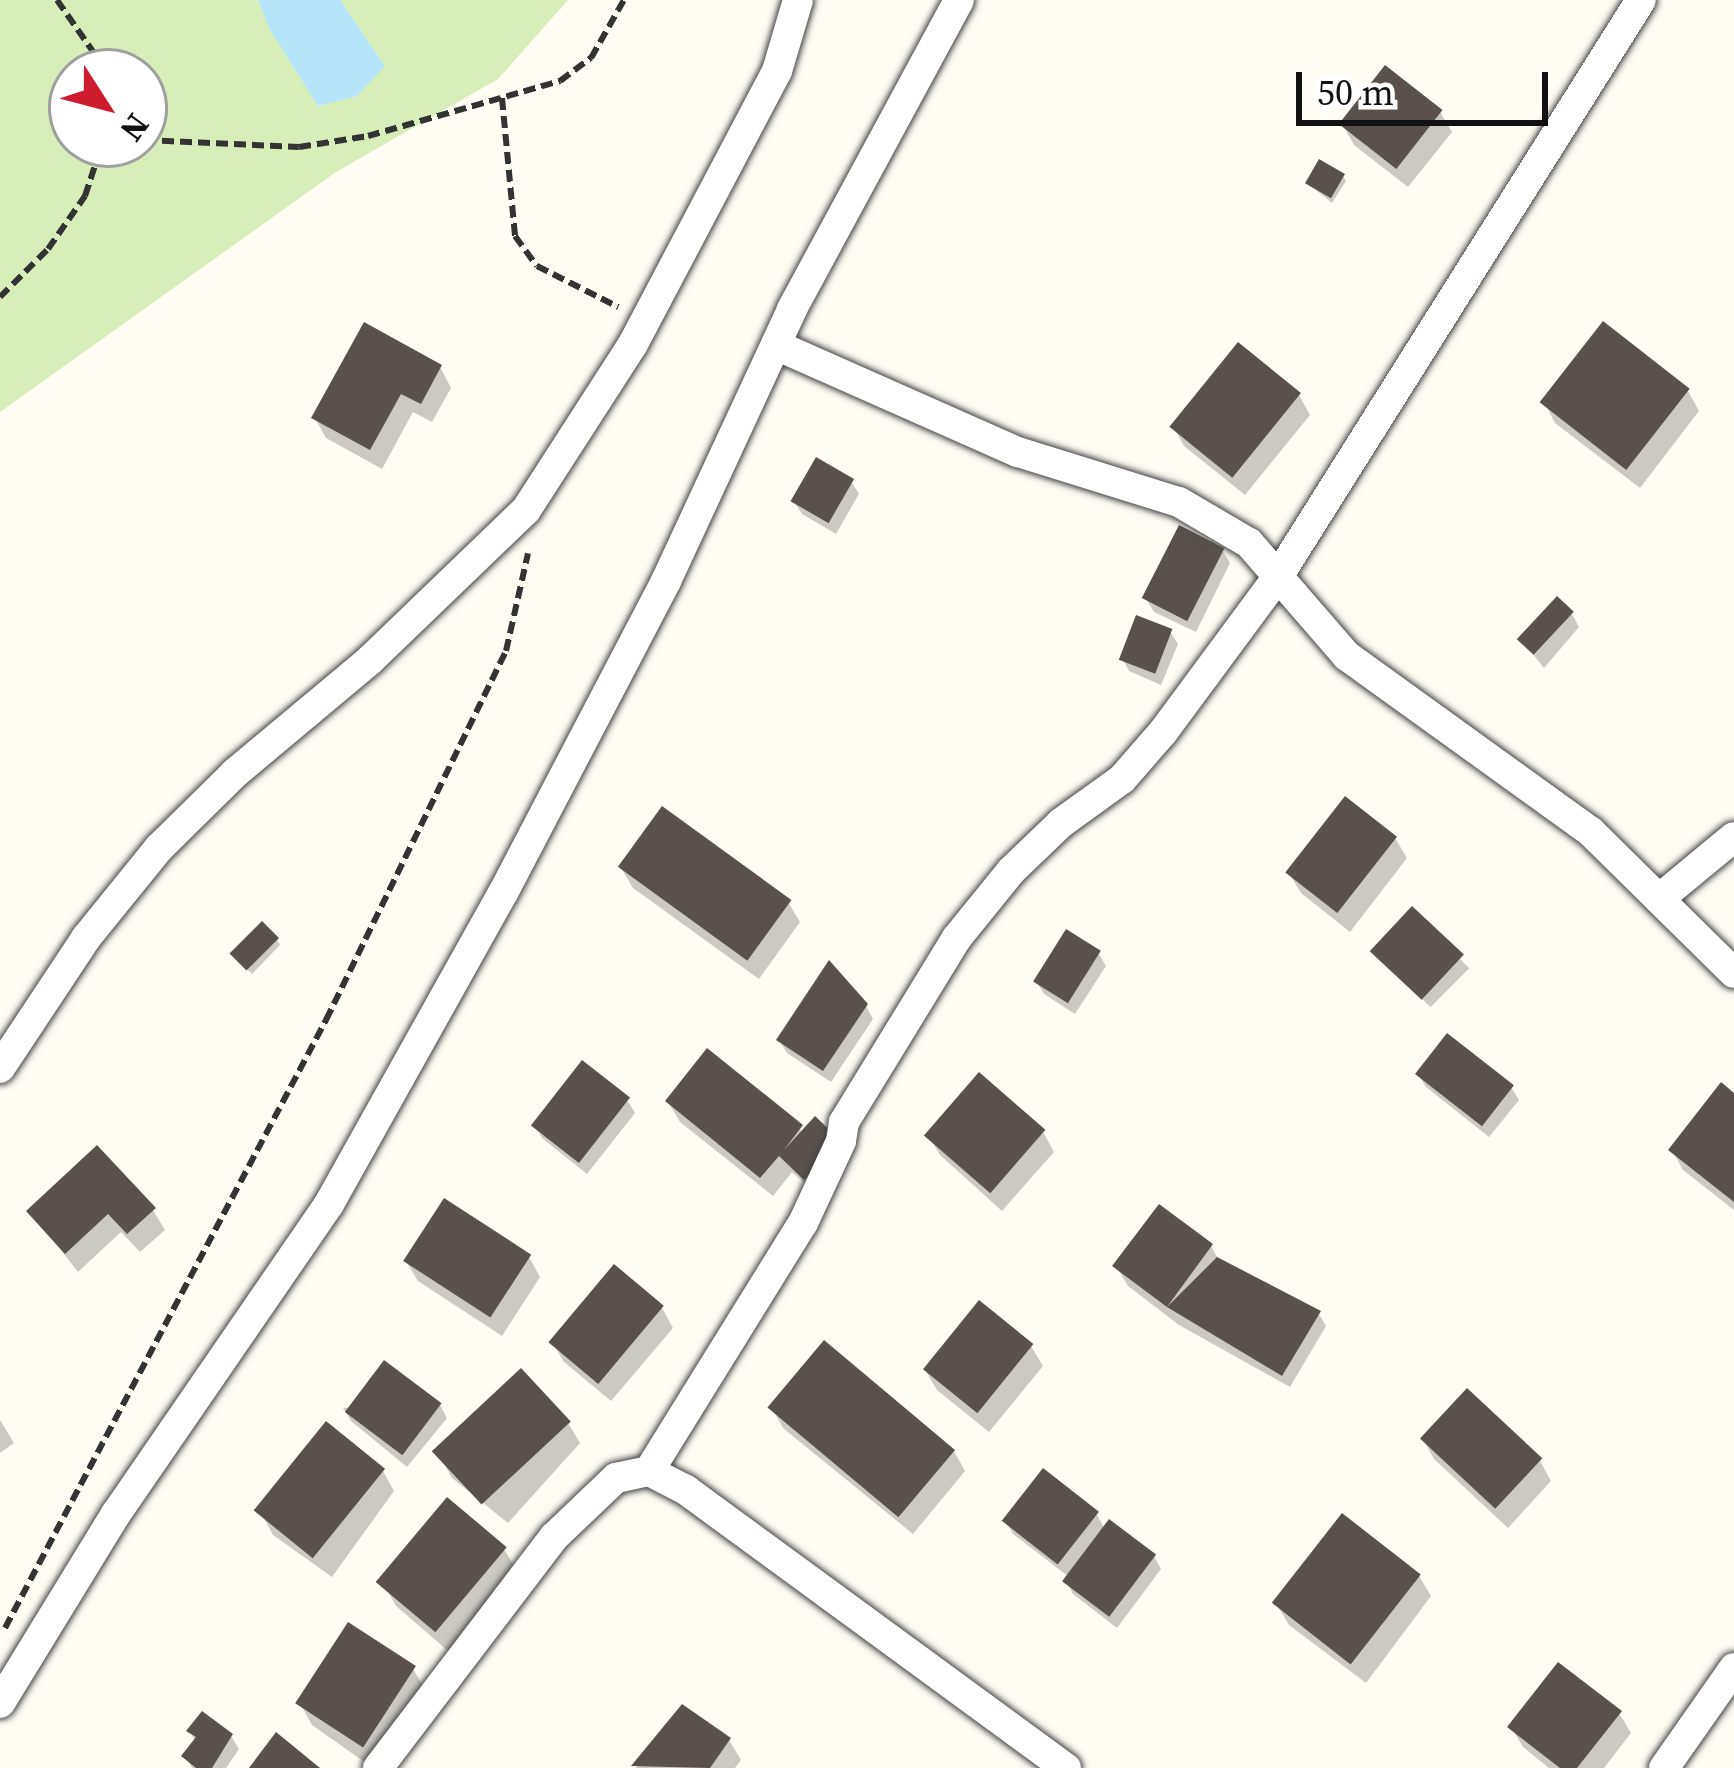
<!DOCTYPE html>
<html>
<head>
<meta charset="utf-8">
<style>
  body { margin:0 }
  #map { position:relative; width:1734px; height:1768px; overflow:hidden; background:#fffcf4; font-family:"Source Serif 4",serif }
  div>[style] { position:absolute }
  .green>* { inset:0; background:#d8eeb9 }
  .water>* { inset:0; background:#b4e5fb }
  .shadow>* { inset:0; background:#0003; transform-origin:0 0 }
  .building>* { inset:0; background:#5a514c; transform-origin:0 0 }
  .path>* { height:6px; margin-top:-3px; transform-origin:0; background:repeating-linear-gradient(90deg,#333 0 12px,transparent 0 18px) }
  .roads { filter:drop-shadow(0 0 3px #444) drop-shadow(0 0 3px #444) }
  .street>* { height:30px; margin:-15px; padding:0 15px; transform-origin:15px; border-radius:15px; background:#fff }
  span { translate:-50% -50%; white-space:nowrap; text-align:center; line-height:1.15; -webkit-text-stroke:12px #fff; paint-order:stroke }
  .north { position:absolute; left:48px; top:48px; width:120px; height:120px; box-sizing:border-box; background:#fff; border:3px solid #a0a0a0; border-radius:50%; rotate:126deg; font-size:33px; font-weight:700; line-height:48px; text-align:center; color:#111 }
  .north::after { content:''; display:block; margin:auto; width:42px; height:54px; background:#ce1b2e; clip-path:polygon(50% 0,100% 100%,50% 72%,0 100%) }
  .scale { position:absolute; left:1296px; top:72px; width:252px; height:54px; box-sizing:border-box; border:6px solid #111; border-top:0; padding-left:15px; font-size:36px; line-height:42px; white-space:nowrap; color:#111; -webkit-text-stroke:9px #fff; paint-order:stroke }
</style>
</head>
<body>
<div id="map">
  <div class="green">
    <div style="clip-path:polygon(evenodd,0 0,568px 0,498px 79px,336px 172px,0 412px,0 0,72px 72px,144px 72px,144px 144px,72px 144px,72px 72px)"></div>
  </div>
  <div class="water">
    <div style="clip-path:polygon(258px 0,340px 0,385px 66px,357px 96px,318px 106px,270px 30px)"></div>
  </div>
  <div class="shadow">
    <div style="clip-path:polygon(1440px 112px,1452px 132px,1408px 187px,1354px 145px,1343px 125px)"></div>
    <div style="clip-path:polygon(1343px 176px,1346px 181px,1332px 203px,1306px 182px)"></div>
    <div style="clip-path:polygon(440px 367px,451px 388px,432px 422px,413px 412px,382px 469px,326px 438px,315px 418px)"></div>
    <div style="clip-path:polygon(1688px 391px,1699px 411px,1640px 488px,1555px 423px,1544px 402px)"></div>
    <div style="clip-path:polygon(1299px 395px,1310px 415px,1245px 495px,1184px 446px,1173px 426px)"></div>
    <div style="clip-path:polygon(851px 481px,859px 494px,836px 534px,802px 514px,794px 502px)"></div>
    <div style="clip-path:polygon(1222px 550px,1230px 563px,1196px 632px,1154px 612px,1146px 599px)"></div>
    <div style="clip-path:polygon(1572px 614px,1579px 627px,1544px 668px,1523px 642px)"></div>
    <div style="clip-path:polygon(1170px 632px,1178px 644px,1161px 685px,1129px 671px,1122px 658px)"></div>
    <div style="clip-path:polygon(1395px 838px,1407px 858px,1350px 932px,1301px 893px,1289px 873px)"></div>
    <div style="clip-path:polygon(621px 868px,788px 902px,800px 922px,759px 979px,633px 888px)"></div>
    <div style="left:1412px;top:911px;width:81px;height:55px;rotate:45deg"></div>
    <div style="clip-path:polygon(277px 940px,280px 945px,252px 974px,236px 958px)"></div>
    <div style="clip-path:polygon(1099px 954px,1106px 966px,1075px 1014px,1044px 994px,1036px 981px)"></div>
    <div style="clip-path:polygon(866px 1006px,873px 1019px,831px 1082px,787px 1053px,779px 1040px)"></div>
    <div style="clip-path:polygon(1418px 1074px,1511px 1087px,1519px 1100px,1489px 1137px,1426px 1087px)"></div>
    <div style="clip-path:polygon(1734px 1096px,1734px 1210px,1683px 1170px,1672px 1150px)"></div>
    <div style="clip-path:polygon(627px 1100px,635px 1113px,587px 1174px,542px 1138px,535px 1125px)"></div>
    <div style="clip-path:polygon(668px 1102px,800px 1127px,813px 1191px,792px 1172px,773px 1196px,680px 1122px)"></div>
    <div style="clip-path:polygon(1043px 1132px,1054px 1152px,1002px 1211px,940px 1155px,928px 1135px)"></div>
    <div style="clip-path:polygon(153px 1210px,165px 1230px,140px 1252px,121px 1232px,78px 1272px,30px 1211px)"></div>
    <div style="clip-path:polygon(1211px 1246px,1220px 1262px,1319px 1314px,1326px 1326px,1290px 1387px,1179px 1325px,1128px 1286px,1116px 1266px)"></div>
    <div style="clip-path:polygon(529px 1257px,540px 1277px,502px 1336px,418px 1281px,406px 1261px)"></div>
    <div style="clip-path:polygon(662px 1308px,673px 1328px,611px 1401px,564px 1362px,552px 1342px)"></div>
    <div style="clip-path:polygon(1031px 1346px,1043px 1366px,989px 1432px,937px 1390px,925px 1370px)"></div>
    <div style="clip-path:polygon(440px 1405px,447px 1418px,407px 1467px,351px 1421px,343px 1408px)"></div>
    <div style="clip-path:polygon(772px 1408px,954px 1451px,965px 1471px,913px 1534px,783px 1428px)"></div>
    <div style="clip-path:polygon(0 1420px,14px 1443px,0 1453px)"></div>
    <div style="clip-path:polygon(568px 1423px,580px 1443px,508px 1523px,452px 1478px,441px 1458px)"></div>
    <div style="clip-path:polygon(1423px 1439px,1540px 1461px,1551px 1481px,1508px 1528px,1434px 1459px)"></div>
    <div style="clip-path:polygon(383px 1471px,394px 1491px,332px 1577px,273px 1535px,262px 1515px)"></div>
    <div style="clip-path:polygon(1096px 1513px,1105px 1529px,1154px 1556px,1161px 1569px,1117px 1628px,1073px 1594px,1066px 1582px,1069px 1577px,1013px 1534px,1006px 1521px)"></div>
    <div style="clip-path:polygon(504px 1549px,516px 1569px,454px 1656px,396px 1606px,385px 1586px)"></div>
    <div style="clip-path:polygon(1419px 1576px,1431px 1596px,1366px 1683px,1289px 1625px,1277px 1605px)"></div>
    <div style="clip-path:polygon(413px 1669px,425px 1689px,373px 1768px,312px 1725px,301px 1705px)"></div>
    <div style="clip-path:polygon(683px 1708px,729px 1740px,741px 1760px,735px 1768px,636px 1768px)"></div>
    <div style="clip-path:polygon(1619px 1713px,1631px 1733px,1604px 1768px,1549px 1768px,1523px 1747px,1511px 1727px)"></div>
    <div style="clip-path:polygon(190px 1732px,231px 1736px,239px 1749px,226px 1768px,192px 1768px,185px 1756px,196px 1742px)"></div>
  </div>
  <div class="building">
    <div style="left:1385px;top:65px;width:73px;height:75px;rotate:38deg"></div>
    <div style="left:1319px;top:159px;width:30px;height:28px;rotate:30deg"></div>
    <div style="left:1603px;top:321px;width:110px;height:103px;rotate:38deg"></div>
    <div style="clip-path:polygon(364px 322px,442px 365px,421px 404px,401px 394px,370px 450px,311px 418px)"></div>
    <div style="left:1238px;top:342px;width:81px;height:109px;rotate:39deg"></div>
    <div style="left:816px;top:457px;width:44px;height:51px;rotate:30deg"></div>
    <div style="left:1179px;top:525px;width:51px;height:82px;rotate:27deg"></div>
    <div style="left:1557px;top:596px;width:23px;height:59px;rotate:43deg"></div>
    <div style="left:1136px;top:615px;width:39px;height:48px;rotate:21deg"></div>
    <div style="left:1345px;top:796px;width:66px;height:97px;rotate:38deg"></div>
    <div style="left:662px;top:806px;width:160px;height:75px;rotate:36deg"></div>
    <div style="left:1412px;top:906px;width:71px;height:62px;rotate:43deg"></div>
    <div style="left:262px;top:921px;width:24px;height:46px;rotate:45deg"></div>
    <div style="left:1066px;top:929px;width:41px;height:62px;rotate:32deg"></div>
    <div style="clip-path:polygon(829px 960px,868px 1004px,823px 1071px,776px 1040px)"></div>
    <div style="left:1447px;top:1033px;width:85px;height:52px;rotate:38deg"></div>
    <div style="clip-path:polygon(707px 1048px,803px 1125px,784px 1150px,815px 1116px,841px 1141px,804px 1180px,779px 1156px,760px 1178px,665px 1101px)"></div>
    <div style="left:582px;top:1060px;width:61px;height:83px;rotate:38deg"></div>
    <div style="left:979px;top:1072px;width:88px;height:84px;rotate:41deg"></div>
    <div style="clip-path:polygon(1721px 1082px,1734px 1093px,1734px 1202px,1668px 1150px)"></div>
    <div style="clip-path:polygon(97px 1145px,156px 1208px,127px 1234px,108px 1214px,65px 1254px,26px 1211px)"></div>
    <div style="left:444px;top:1198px;width:104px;height:75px;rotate:33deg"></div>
    <div style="clip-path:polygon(1159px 1204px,1213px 1244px,1167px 1307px,1217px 1257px,1321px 1311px,1282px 1376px,1167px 1307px,1112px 1266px)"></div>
    <div style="left:614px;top:1264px;width:65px;height:102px;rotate:40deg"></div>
    <div style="left:979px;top:1300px;width:70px;height:89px;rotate:39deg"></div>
    <div style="left:824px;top:1340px;width:171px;height:88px;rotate:40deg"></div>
    <div style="left:384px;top:1360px;width:72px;height:65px;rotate:37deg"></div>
    <div style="left:521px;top:1368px;width:73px;height:122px;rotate:47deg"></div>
    <div style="left:1467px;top:1388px;width:103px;height:69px;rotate:43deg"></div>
    <div style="left:326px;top:1421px;width:76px;height:115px;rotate:39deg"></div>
    <div style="left:1043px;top:1468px;width:71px;height:67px;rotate:38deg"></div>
    <div style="left:447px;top:1497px;width:78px;height:111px;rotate:40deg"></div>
    <div style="left:1342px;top:1513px;width:100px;height:114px;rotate:38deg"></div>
    <div style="left:1109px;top:1519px;width:59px;height:78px;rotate:37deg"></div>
    <div style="left:348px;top:1622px;width:81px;height:97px;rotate:33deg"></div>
    <div style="clip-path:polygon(1558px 1662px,1622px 1711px,1577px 1768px,1560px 1768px,1507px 1727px)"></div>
    <div style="clip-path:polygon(682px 1704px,731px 1738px,710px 1768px,631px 1766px)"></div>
    <div style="clip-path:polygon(202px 1711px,233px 1734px,212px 1768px,196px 1768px,181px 1756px,196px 1737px,186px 1731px)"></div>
    <div style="clip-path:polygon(276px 1732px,320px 1768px,249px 1768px)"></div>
  </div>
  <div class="path">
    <div style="left:57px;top:0;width:65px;rotate:55.1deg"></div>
    <div style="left:94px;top:53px;width:20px;rotate:70deg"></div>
    <div style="left:502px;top:98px;width:139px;rotate:84.6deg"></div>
    <div style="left:515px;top:236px;width:37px;rotate:54deg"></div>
    <div style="left:537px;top:266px;width:91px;rotate:26.8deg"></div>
    <div style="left:144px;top:140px;width:155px;rotate:2.6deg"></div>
    <div style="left:299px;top:147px;width:70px;rotate:-9.1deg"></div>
    <div style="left:368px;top:136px;width:200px;rotate:-16deg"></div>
    <div style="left:560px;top:81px;width:39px;rotate:-37deg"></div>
    <div style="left:591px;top:58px;width:67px;rotate:-60.4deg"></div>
    <div style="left:0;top:297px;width:68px;rotate:-45deg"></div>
    <div style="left:48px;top:249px;width:65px;rotate:-55.1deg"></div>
    <div style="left:85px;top:196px;width:55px;rotate:-71.9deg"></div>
    <div style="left:5px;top:1628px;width:688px;rotate:-62.17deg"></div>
    <div style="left:326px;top:1020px;width:411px;rotate:-64deg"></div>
    <div style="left:506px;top:651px;width:100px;rotate:-77.3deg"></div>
  </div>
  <div class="roads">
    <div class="street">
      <div style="left:776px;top:345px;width:265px;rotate:23.9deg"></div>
      <div style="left:1018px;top:452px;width:169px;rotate:17.3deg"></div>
      <div style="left:1179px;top:502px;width:81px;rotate:30.4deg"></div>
      <div style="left:1249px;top:543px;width:150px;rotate:49.1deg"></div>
      <div style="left:1347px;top:656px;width:299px;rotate:35.8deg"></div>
      <div style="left:1590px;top:831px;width:202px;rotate:44.6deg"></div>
      <div style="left:1659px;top:899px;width:97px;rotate:-39.6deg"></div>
      <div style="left:0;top:1068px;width:156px;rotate:-56.5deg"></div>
      <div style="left:86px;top:938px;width:116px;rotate:-51deg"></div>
      <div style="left:159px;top:848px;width:107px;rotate:-44.6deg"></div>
      <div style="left:235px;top:773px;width:176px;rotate:-39.9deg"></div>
      <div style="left:370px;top:660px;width:216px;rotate:-43.9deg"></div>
      <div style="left:526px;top:510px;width:197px;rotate:-57.2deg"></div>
      <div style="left:633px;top:344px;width:309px;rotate:-62.2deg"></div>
      <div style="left:777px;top:71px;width:74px;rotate:-73.5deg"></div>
      <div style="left:649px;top:1471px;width:292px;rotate:-58.2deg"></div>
      <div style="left:803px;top:1223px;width:90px;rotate:-65.1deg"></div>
      <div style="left:841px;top:1141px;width:19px;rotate:-81deg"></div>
      <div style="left:844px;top:1122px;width:215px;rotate:-58.5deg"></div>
      <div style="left:956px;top:939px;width:87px;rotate:-51deg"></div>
      <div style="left:1011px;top:871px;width:69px;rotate:-43.8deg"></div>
      <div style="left:1061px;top:823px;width:75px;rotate:-35.8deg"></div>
      <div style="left:1122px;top:779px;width:62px;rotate:-48.9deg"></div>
      <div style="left:1163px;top:732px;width:195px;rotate:-53.5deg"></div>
      <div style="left:1279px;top:575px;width:679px;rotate:-57.81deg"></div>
      <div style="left:0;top:1703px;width:222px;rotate:-58.5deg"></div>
      <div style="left:116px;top:1514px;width:376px;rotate:-55.5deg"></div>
      <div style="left:329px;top:1204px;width:356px;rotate:-60.8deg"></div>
      <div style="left:503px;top:893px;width:352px;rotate:-62.4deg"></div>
      <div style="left:666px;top:581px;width:300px;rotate:-65.1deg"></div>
      <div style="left:792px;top:309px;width:351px;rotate:-61.6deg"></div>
      <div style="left:378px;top:1768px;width:290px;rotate:-52.7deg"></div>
      <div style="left:554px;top:1537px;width:86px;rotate:-43.6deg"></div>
      <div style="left:616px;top:1478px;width:34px;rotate:-12deg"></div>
      <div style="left:649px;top:1471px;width:42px;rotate:27.2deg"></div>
      <div style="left:686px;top:1490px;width:471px;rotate:36.2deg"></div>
      <div style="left:1664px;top:1768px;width:122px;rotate:-55deg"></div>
    </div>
  </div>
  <div class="north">N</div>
  <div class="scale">50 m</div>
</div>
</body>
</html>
